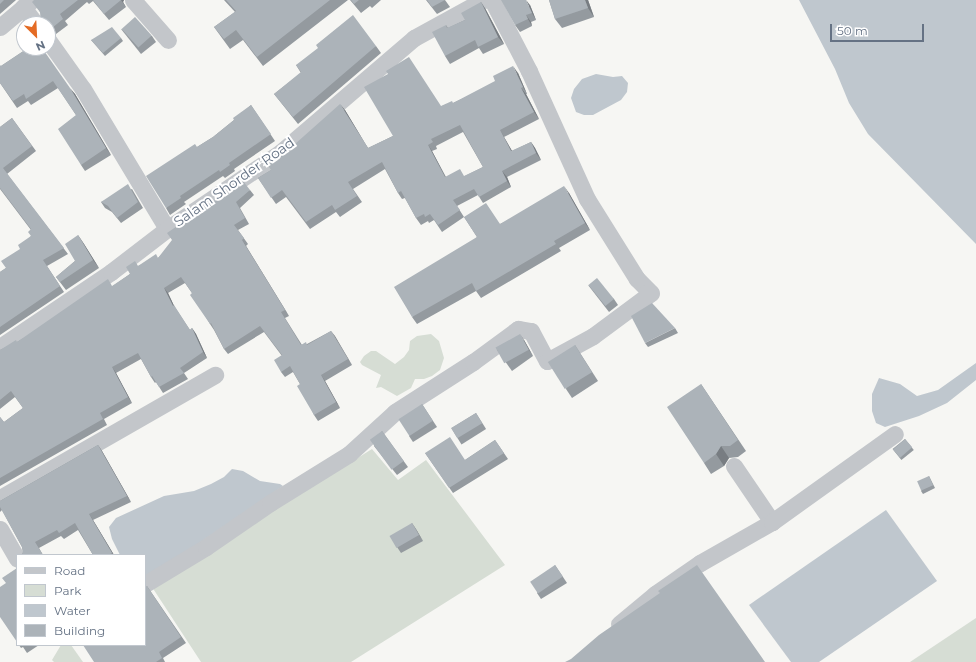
<!DOCTYPE html>
<html>
<head>
<meta charset="utf-8">
<style>
  body { margin:0 }
  #map { position:relative; width:976px; height:662px; overflow:hidden; background:#f6f6f3; font-family:Montserrat,sans-serif }
  div>[style] { position:absolute }
  .green>* { inset:0; background:#d6ddd4 }
  .water>* { inset:0; background:#bfc7ce }
  .minor>* { height:17px; margin:-8.5px; padding:0 8.5px; transform-origin:8.5px; border-radius:8.5px; background:#c3c6ca }
  .wall>* { inset:0; background:#949a9f; transform-origin:0 0 }
  .shaded-wall>* { inset:0; background:#787d82 }
  .building>* { inset:0; background:#acb3b9; transform-origin:0 0 }
  span { translate:-50% -50%; white-space:nowrap; text-align:center; line-height:1.15; -webkit-text-stroke:4px #fff; paint-order:stroke }
  .street-label { font-size:14px; color:#657284 }
  .legend { position:absolute; left:16px; top:554px; width:130px; height:92px; box-sizing:border-box; background:#fff; border:1px solid #c1c7ce; margin:0; padding:5px 7px; list-style:none; font-size:12px; color:#657284 }
  .legend li { display:flex; align-items:center; gap:8px; height:20px }
  .legend b { width:20px; border:1px solid #c1c7ce }
  .north { position:absolute; left:16px; top:16px; width:40px; height:40px; box-sizing:border-box; background:#fff; border:1px solid #c1c7ce; border-radius:50%; rotate:156deg; font-size:11px; font-weight:700; line-height:16px; text-align:center; color:#657284 }
  .north::after { content:''; display:block; margin:auto; width:14px; height:18px; background:#e46b24; clip-path:polygon(50% 0,100% 100%,50% 72%,0 100%) }
  .scale { position:absolute; left:830px; top:24px; width:94px; height:18px; box-sizing:border-box; border:2px solid #657284; border-top:0; padding-left:5px; font-size:12px; line-height:14px; white-space:nowrap; color:#657284; -webkit-text-stroke:3px #fff; paint-order:stroke }
</style>
</head>
<body>
<div id="map">
  <div class="green">
    <div style="clip-path:polygon(431px 334px,439px 341px,444px 358px,440px 370px,432px 376px,424px 379px,415px 379px,411px 388px,397px 396px,381px 387px,376px 388px,381px 375px,362px 365px,360px 362px,364px 356px,371px 351px,376px 351px,395px 364px,404px 357px,409px 350px,410px 341px,417px 336px)"></div>
    <div style="clip-path:polygon(372px 449px,398px 480px,426px 460px,505px 565px,351px 662px,201px 662px,152px 587px)"></div>
    <div style="clip-path:polygon(976px 618px,976px 662px,910px 662px)"></div>
    <div style="clip-path:polygon(61px 645px,71px 645px,83px 662px,54px 662px,52px 660px)"></div>
  </div>
  <div class="water">
    <div style="clip-path:polygon(799px 0,976px 0,976px 244px,868px 134px,849px 103px,835px 69px)"></div>
    <div style="clip-path:polygon(596px 74px,613px 77px,622px 76px,628px 83px,627px 92px,621px 100px,593px 115px,584px 115px,576px 112px,571px 98px,574px 89px,582px 79px)"></div>
    <div style="clip-path:polygon(976px 363px,976px 380px,947px 403px,919px 416px,885px 427px,876px 423px,872px 411px,872px 394px,879px 378px,900px 384px,917px 396px,938px 390px)"></div>
    <div style="clip-path:polygon(232px 469px,243px 471px,260px 481px,280px 484px,283px 486px,145px 580px,145px 555px,120px 555px,112px 539px,109px 527px,116px 518px,164px 496px,194px 491px,211px 484px,224px 477px)"></div>
    <div style="clip-path:polygon(886px 510px,937px 581px,819px 662px,791px 662px,749px 605px)"></div>
  </div>
  <div class="minor">
    <div style="left:133px;top:0;width:53px;rotate:48.8deg"></div>
    <div style="left:23px;top:7px;width:21px;rotate:53deg"></div>
    <div style="left:0;top:27px;width:42px;rotate:-40.2deg"></div>
    <div style="left:48px;top:40px;width:60px;rotate:54.5deg"></div>
    <div style="left:83px;top:89px;width:163px;rotate:59deg"></div>
    <div style="left:0;top:347px;width:134px;rotate:-34deg"></div>
    <div style="left:111px;top:272px;width:71px;rotate:-37.5deg"></div>
    <div style="left:167px;top:229px;width:138px;rotate:-34deg"></div>
    <div style="left:281px;top:152px;width:175px;rotate:-40.6deg"></div>
    <div style="left:414px;top:38px;width:79px;rotate:-28.8deg"></div>
    <div style="left:734px;top:466px;width:68px;rotate:55.8deg"></div>
    <div style="left:0;top:498px;width:248px;rotate:-29.8deg"></div>
    <div style="left:0;top:529px;width:34px;rotate:60deg"></div>
    <div style="left:145px;top:584px;width:71px;rotate:-31.2deg"></div>
    <div style="left:206px;top:547px;width:78px;rotate:-34.5deg"></div>
    <div style="left:270px;top:503px;width:93px;rotate:-31.8deg"></div>
    <div style="left:349px;top:454px;width:62px;rotate:-42.4deg"></div>
    <div style="left:395px;top:412px;width:93px;rotate:-32.7deg"></div>
    <div style="left:473px;top:362px;width:56px;rotate:-36.3deg"></div>
    <div style="left:518px;top:329px;width:13px;rotate:9deg"></div>
    <div style="left:531px;top:331px;width:34px;rotate:62deg"></div>
    <div style="left:547px;top:361px;width:52px;rotate:-28.5deg"></div>
    <div style="left:593px;top:336px;width:72px;rotate:-36.6deg"></div>
    <div style="left:651px;top:293px;width:20px;rotate:-135deg"></div>
    <div style="left:637px;top:279px;width:94px;rotate:-122deg"></div>
    <div style="left:587px;top:199px;width:141px;rotate:-114.4deg"></div>
    <div style="left:529px;top:71px;width:80px;rotate:-117.5deg"></div>
    <div style="left:619px;top:624px;width:47px;rotate:-39.8deg"></div>
    <div style="left:655px;top:594px;width:55px;rotate:-34.6deg"></div>
    <div style="left:700px;top:563px;width:83px;rotate:-29.7deg"></div>
    <div style="left:772px;top:522px;width:151px;rotate:-35.6deg"></div>
  </div>
  <div class="wall">
    <div style="clip-path:polygon(0 0,16px 0,0 14px)"></div>
    <div style="clip-path:polygon(34px 0,124px 0,123px 2px,126px 7px,109px 20px,93px 1px,89px 4px,87px 2px,65px 21px,68px 25px,56px 34px,52px 31px,48px 31px,48px 24px,40px 12px)"></div>
    <div style="clip-path:polygon(224px 0,348px 0,263px 66px,243px 40px,230px 49px,214px 27px,235px 12px)"></div>
    <div style="clip-path:polygon(350px 0,381px 0,372px 8px,370px 6px,361px 13px)"></div>
    <div style="clip-path:polygon(426px 0,445px 0,450px 7px,437px 14px)"></div>
    <div style="clip-path:polygon(549px 0,588px 0,594px 17px,562px 28px,555px 19px)"></div>
    <div style="clip-path:polygon(481px 2px,486px 10px,504px 44px,483px 54px,479px 48px,450px 64px,445px 56px,446px 25px,448px 28px,465px 20px)"></div>
    <div style="clip-path:polygon(530px 5px,536px 20px,531px 22px,532px 26px,520px 32px,515px 25px)"></div>
    <div style="clip-path:polygon(121px 29px,152px 36px,156px 42px,141px 54px)"></div>
    <div style="clip-path:polygon(121px 38px,123px 41px,105px 56px,91px 40px)"></div>
    <div style="clip-path:polygon(376px 46px,381px 53px,298px 124px,274px 94px,301px 73px,296px 65px)"></div>
    <div style="clip-path:polygon(28px 48px,75px 94px,111px 155px,85px 171px,81px 165px,76px 115px,58px 88px,31px 105px,28px 101px,17px 108px,0 83px,1px 66px)"></div>
    <div style="clip-path:polygon(evenodd,518px 73px,527px 94px,526px 94px,539px 119px,504px 137px,512px 151px,531px 142px,535px 148px,541px 160px,507px 177px,511px 187px,483px 203px,478px 195px,457px 206px,464px 217px,500px 224px,569px 193px,590px 230px,559px 248px,561px 251px,481px 298px,476px 291px,417px 324px,412px 317px,477px 237px,464px 217px,442px 232px,434px 220px,429px 223px,428px 221px,421px 225px,416px 218px,405px 198px,402px 199px,398px 193px,385px 169px,353px 189px,362px 202px,340px 217px,336px 212px,310px 229px,286px 197px,276px 204px,258px 178px,271px 170px,286px 152px,345px 110px,368px 148px,393px 136px,442px 106px,453px 103px,518px 73px,463px 132px,483px 167px,465px 176px,446px 177px,432px 151px,437px 149px,436px 146px,463px 132px)"></div>
    <div style="clip-path:polygon(251px 105px,275px 141px,234px 169px,235px 171px,225px 178px,223px 176px,184px 202px,186px 204px,170px 215px,166px 208px,197px 147px,213px 137px,234px 120px)"></div>
    <div style="clip-path:polygon(12px 118px,36px 151px,7px 174px,68px 254px,47px 266px,64px 292px,0 335px,0 272px,6px 268px,31px 236px,31px 230px,0 189px,0 127px)"></div>
    <div style="clip-path:polygon(132px 189px,143px 208px,121px 223px,112px 212px,105px 208px,101px 202px)"></div>
    <div style="clip-path:polygon(250px 190px,254px 195px,240px 208px,249px 224px,238px 230px,248px 244px,246px 246px,289px 316px,285px 318px,302px 345px,307px 344px,331px 331px,352px 365px,325px 381px,340px 408px,318px 421px,314px 415px,300px 384px,293px 372px,285px 377px,281px 372px,282px 356px,264px 332px,228px 354px,224px 349px,214px 330px,210px 324px,192px 293px,185px 283px,168px 293px,174px 306px,190px 330px,192px 328px,196px 334px,207px 358px,184px 373px,188px 379px,163px 393px,156px 382px,155px 383px,151px 377px,141px 359px,116px 373px,132px 403px,104px 419px,107px 425px,0 486px,0 417px,4px 422px,23px 408px,15px 397px,0 409px,0 350px,17px 342px,113px 286px,130px 274px,138px 266px,158px 258px,220px 201px)"></div>
    <div style="clip-path:polygon(78px 235px,84px 244px,99px 268px,66px 290px,56px 277px,75px 261px)"></div>
    <div style="clip-path:polygon(588px 285px,614px 299px,618px 305px,609px 312px)"></div>
    <div style="clip-path:polygon(675px 328px,678px 333px,648px 347px,645px 343px)"></div>
    <div style="clip-path:polygon(524px 340px,533px 356px,512px 371px,497px 350px)"></div>
    <div style="clip-path:polygon(575px 345px,598px 381px,572px 398px,566px 389px)"></div>
    <div style="clip-path:polygon(701px 384px,746px 451px,738px 457px,729px 458px,724px 466px,711px 474px,704px 463px)"></div>
    <div style="clip-path:polygon(422px 404px,437px 427px,413px 442px,409px 436px)"></div>
    <div style="left:476px;top:413px;width:19px;height:29px;rotate:58deg"></div>
    <div style="clip-path:polygon(382px 431px,408px 467px,397px 475px,374px 446px)"></div>
    <div style="left:905px;top:439px;width:14px;height:16px;rotate:51deg"></div>
    <div style="clip-path:polygon(495px 440px,508px 459px,453px 493px,425px 453px,465px 460px)"></div>
    <div style="clip-path:polygon(98px 445px,102px 451px,131px 502px,93px 520px,114px 555px,93px 555px,78px 530px,64px 539px,61px 536px,39px 548px,43px 555px,22px 555px,23px 552px,22px 547px,2px 510px,0 512px,0 501px)"></div>
    <div style="clip-path:polygon(929px 476px,935px 488px,923px 494px,921px 491px)"></div>
    <div style="clip-path:polygon(412px 523px,423px 541px,401px 553px,397px 547px)"></div>
    <div style="clip-path:polygon(555px 565px,567px 583px,541px 599px,537px 593px)"></div>
    <div style="clip-path:polygon(147px 586px,186px 643px,163px 658px,165px 662px,94px 662px)"></div>
    <div style="clip-path:polygon(19px 645px,39px 645px,27px 653px,23px 647px,21px 648px)"></div>
  </div>
  <div class="shaded-wall">
    <div style="clip-path:polygon(121px 0,124px 0,123px 2px,126px 7px)"></div>
    <div style="clip-path:polygon(526px 0,530px 5px,536px 20px,532px 13px)"></div>
    <div style="clip-path:polygon(585px 0,588px 0,594px 17px,588px 8px)"></div>
    <div style="clip-path:polygon(481px 2px,486px 10px,504px 44px,498px 37px)"></div>
    <div style="clip-path:polygon(526px 15px,531px 22px,532px 26px,528px 19px)"></div>
    <div style="clip-path:polygon(513px 66px,518px 73px,527px 94px,523px 87px)"></div>
    <div style="clip-path:polygon(70px 88px,75px 94px,111px 155px,106px 148px)"></div>
    <div style="clip-path:polygon(521px 88px,526px 94px,539px 119px,534px 112px)"></div>
    <div style="clip-path:polygon(340px 104px,345px 110px,372px 155px,368px 148px)"></div>
    <div style="clip-path:polygon(500px 130px,516px 158px,511px 151px)"></div>
    <div style="clip-path:polygon(531px 142px,535px 148px,541px 160px,536px 153px)"></div>
    <div style="clip-path:polygon(428px 145px,432px 151px,449px 184px,445px 177px)"></div>
    <div style="clip-path:polygon(502px 171px,507px 177px,511px 187px,507px 181px)"></div>
    <div style="clip-path:polygon(564px 186px,569px 193px,590px 230px,585px 223px)"></div>
    <div style="clip-path:polygon(78px 235px,84px 244px,99px 268px,93px 260px)"></div>
    <div style="clip-path:polygon(242px 240px,246px 246px,289px 316px,285px 310px)"></div>
    <div style="clip-path:polygon(164px 288px,168px 293px,177px 312px,173px 306px)"></div>
    <div style="clip-path:polygon(192px 328px,196px 334px,207px 358px,203px 352px)"></div>
    <div style="clip-path:polygon(331px 331px,335px 336px,352px 365px,348px 359px)"></div>
    <div style="clip-path:polygon(520px 334px,524px 340px,533px 356px,529px 350px)"></div>
    <div style="clip-path:polygon(112px 367px,116px 373px,132px 403px,128px 397px)"></div>
    <div style="clip-path:polygon(321px 375px,325px 381px,340px 408px,336px 402px)"></div>
    <div style="clip-path:polygon(98px 445px,102px 451px,131px 502px,127px 496px)"></div>
    <div style="clip-path:polygon(721px 446px,729px 458px,724px 466px,716px 454px)"></div>
    <div style="clip-path:polygon(89px 514px,93px 520px,114px 555px,112px 553px)"></div>
    <div style="clip-path:polygon(412px 523px,416px 529px,423px 541px,419px 535px)"></div>
  </div>
  <div class="building">
    <div style="clip-path:polygon(0 0,4px 0,0 4px)"></div>
    <div style="clip-path:polygon(34px 0,78px 0,60px 14px,63px 19px,52px 28px,48px 25px,48px 24px,41px 24px,40px 12px,32px 2px)"></div>
    <div style="clip-path:polygon(93px 0,121px 0,104px 14px)"></div>
    <div style="clip-path:polygon(226px 0,330px 0,257px 57px,236px 30px,224px 39px,214px 27px,236px 11px)"></div>
    <div style="clip-path:polygon(351px 0,359px 0,354px 4px)"></div>
    <div style="clip-path:polygon(427px 0,445px 0,432px 7px)"></div>
    <div style="clip-path:polygon(501px 0,526px 0,532px 13px,526px 15px,528px 19px,515px 25px)"></div>
    <div style="clip-path:polygon(549px 0,585px 0,588px 8px,555px 19px)"></div>
    <div style="clip-path:polygon(481px 2px,498px 37px,478px 47px,475px 40px,445px 56px,432px 32px,446px 25px,447px 28px,465px 20px,461px 13px)"></div>
    <div style="clip-path:polygon(353px 15px,376px 46px,293px 117px,274px 94px,301px 72px,296px 65px,318px 48px,316px 45px)"></div>
    <div style="left:135px;top:17px;width:25px;height:18px;rotate:48deg"></div>
    <div style="clip-path:polygon(112px 27px,121px 38px,103px 53px,91px 40px)"></div>
    <div style="clip-path:polygon(28px 48px,42px 48px,70px 88px,106px 148px,81px 165px,58px 129px,76px 115px,53px 81px,26px 99px,24px 94px,13px 101px,0 83px,0 65px,1px 66px)"></div>
    <div style="clip-path:polygon(evenodd,409px 57px,441px 106px,452px 101px,453px 103px,495px 81px,493px 76px,513px 66px,523px 87px,521px 88px,534px 112px,500px 130px,511px 151px,531px 142px,536px 153px,502px 171px,507px 181px,479px 197px,474px 189px,453px 200px,460px 210px,438px 225px,430px 214px,425px 217px,424px 214px,416px 218px,401px 191px,398px 193px,382px 162px,348px 182px,357px 196px,335px 210px,332px 205px,306px 222px,282px 190px,271px 198px,258px 178px,271px 170px,267px 164px,286px 152px,340px 104px,368px 148px,393px 136px,364px 87px,388px 74px,386px 71px,409px 57px,460px 125px,483px 167px,464px 176px,460px 169px,445px 177px,428px 145px,433px 142px,431px 139px,460px 125px)"></div>
    <div style="clip-path:polygon(251px 105px,271px 134px,229px 163px,230px 165px,220px 172px,219px 170px,180px 196px,181px 198px,166px 208px,146px 176px,195px 144px,197px 147px,213px 137px,234px 120px,233px 118px)"></div>
    <div style="clip-path:polygon(12px 118px,32px 146px,3px 168px,64px 248px,43px 260px,60px 286px,0 327px,0 272px,6px 268px,1px 261px,20px 249px,18px 245px,31px 236px,28px 232px,31px 229px,0 188px,0 127px)"></div>
    <div style="clip-path:polygon(243px 181px,250px 190px,236px 202px,245px 218px,234px 225px,244px 238px,242px 240px,285px 310px,281px 312px,301px 345px,306px 342px,307px 345px,331px 331px,348px 359px,321px 375px,336px 402px,314px 415px,297px 386px,300px 384px,290px 366px,281px 372px,274px 360px,282px 355px,260px 326px,224px 349px,211px 323px,210px 324px,190px 295px,192px 293px,181px 277px,164px 288px,173px 306px,174px 305px,190px 330px,192px 328px,203px 352px,180px 368px,184px 373px,159px 387px,152px 376px,151px 377px,138px 353px,112px 367px,128px 397px,100px 413px,103px 419px,0 478px,0 417px,4px 422px,23px 408px,11px 391px,0 400px,0 350px,16px 340px,17px 342px,108px 279px,112px 286px,130px 274px,126px 267px,135px 261px,138px 266px,156px 254px,158px 258px,172px 240px,167px 233px,218px 198px,220px 201px)"></div>
    <div style="clip-path:polygon(128px 184px,138px 202px,117px 218px,108px 206px,101px 202px)"></div>
    <div style="clip-path:polygon(564px 186px,585px 223px,554px 241px,556px 244px,476px 291px,472px 283px,412px 317px,394px 287px,477px 237px,464px 217px,486px 203px,500px 224px)"></div>
    <div style="clip-path:polygon(78px 235px,93px 260px,60px 282px,56px 277px,75px 261px,65px 244px)"></div>
    <div style="left:597px;top:278px;width:27px;height:11px;rotate:51deg"></div>
    <div style="clip-path:polygon(652px 303px,675px 328px,645px 343px,631px 316px)"></div>
    <div style="left:520px;top:334px;width:18px;height:28px;rotate:61deg"></div>
    <div style="left:575px;top:345px;width:32px;height:32px;rotate:58deg"></div>
    <div style="clip-path:polygon(701px 384px,738px 440px,730px 446px,721px 446px,716px 454px,704px 463px,667px 407px)"></div>
    <div style="left:422px;top:404px;width:20px;height:28px;rotate:57deg"></div>
    <div style="left:476px;top:413px;width:12px;height:29px;rotate:59deg"></div>
    <div style="left:382px;top:431px;width:37px;height:15px;rotate:54deg"></div>
    <div style="clip-path:polygon(450px 437px,465px 460px,495px 440px,504px 453px,449px 488px,425px 453px)"></div>
    <div style="left:905px;top:439px;width:11px;height:16px;rotate:49deg"></div>
    <div style="clip-path:polygon(98px 445px,127px 496px,89px 514px,112px 553px,108px 555px,93px 555px,75px 523px,59px 533px,57px 530px,35px 542px,43px 555px,22px 555px,23px 552px,22px 547px,0 507px,0 501px)"></div>
    <div style="left:929px;top:476px;width:10px;height:13px;rotate:66deg"></div>
    <div style="left:412px;top:523px;width:14px;height:26px;rotate:60deg"></div>
    <div style="left:555px;top:565px;width:14px;height:30px;rotate:56deg"></div>
    <div style="clip-path:polygon(697px 565px,765px 662px,565px 662px,571px 659px,599px 635px,660px 593px,658px 591px)"></div>
    <div style="clip-path:polygon(17px 568px,17px 642px,0 617px,0 587px,6px 583px,2px 578px)"></div>
    <div style="clip-path:polygon(147px 586px,181px 637px,159px 652px,162px 658px,156px 662px,94px 662px,83px 645px,145px 645px,145px 587px)"></div>
  </div>
  <div class="street-label">
    <span style="left:234px;top:182px;rotate:-35deg">Salam Shorder Road</span>
  </div>
  <ul class="legend">
  <li><b style="height:5px;background:#c3c6ca"></b>Road</li>
  <li><b style="height:11px;background:#d6ddd4"></b>Park</li>
  <li><b style="height:11px;background:#bfc7ce"></b>Water</li>
  <li><b style="height:11px;background:#acb3b9"></b>Building</li>
  </ul>
  <div class="north">N</div>
  <div class="scale">50 m</div>
</div>
</body>
</html>
